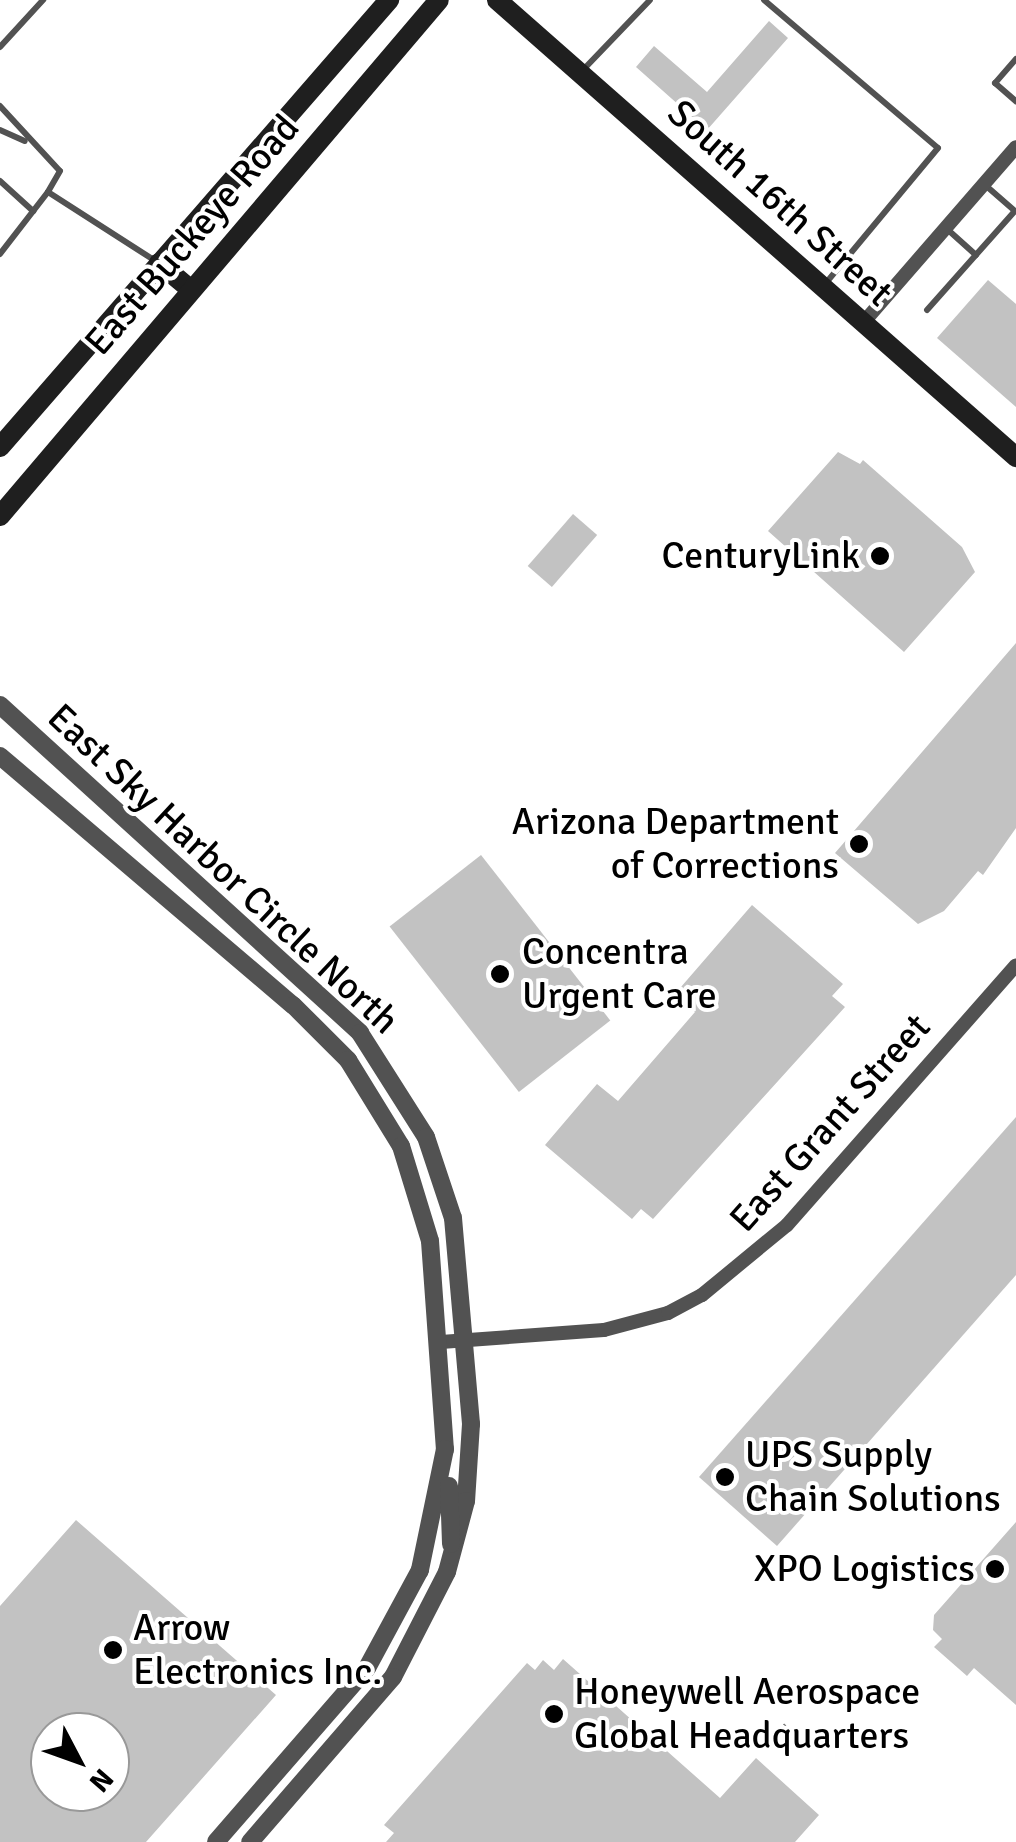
<!DOCTYPE html>
<html>
<head>
<meta charset="utf-8">
<style>
  body { margin:0 }
  #map { position:relative; width:1016px; height:1842px; overflow:hidden; background:#fff; font-family:Signika,sans-serif }
  div>[style] { position:absolute }
  .building>* { inset:0; background:#c2c2c2; transform-origin:0 0 }
  .path>* { height:2.5px; margin-top:-1.25px; transform-origin:0; background:repeating-linear-gradient(90deg,#747474 0 2.5px,transparent 0 7.5px) }
  .service>* { height:6px; margin:-3px; padding:0 3px; transform-origin:3px; border-radius:3px; background:#525252 }
  .minor>* { height:14px; margin:-7px; padding:0 7px; transform-origin:7px; border-radius:7px; background:#525252 }
  .tertiary>* { height:18px; margin:-9px; padding:0 9px; transform-origin:9px; border-radius:9px; background:#525252 }
  .secondary>* { height:20px; margin:-10px; padding:0 10px; transform-origin:10px; border-radius:10px; background:#1f1f1f }
  .dots>* { width:28px; height:28px; translate:-50% -50%; box-sizing:border-box; border:5px solid #fff; border-radius:50% }
  span { translate:-50% -50%; white-space:nowrap; text-align:center; line-height:1.15; -webkit-text-stroke:8px #fff; paint-order:stroke }
  .street-label { font-size:38px; color:#000 }
  .poi-label { font-size:38px; color:#000 }
  .right { translate:-100% -50%; text-align:right }
  .left { translate:0 -50%; text-align:left }
  .north { position:absolute; left:30px; top:1712px; width:100px; height:100px; box-sizing:border-box; background:#fff; border:2px solid #999; border-radius:50%; rotate:131deg; font-size:28px; font-weight:700; line-height:40px; text-align:center; color:#000 }
  .north::after { content:''; display:block; margin:auto; width:35px; height:45px; background:#000; clip-path:polygon(50% 0,100% 100%,50% 72%,0 100%) }
</style>
</head>
<body>
<div id="map">
  <div class="building">
    <div style="clip-path:polygon(769px 21px,788px 38px,707px 130px,636px 67px,654px 46px,707px 92px)"></div>
    <div style="clip-path:polygon(988px 280px,1016px 304px,1016px 407px,937px 338px)"></div>
    <div style="clip-path:polygon(838px 452px,860px 464px,863px 460px,962px 547px,975px 572px,904px 652px,768px 531px)"></div>
    <div style="left:573px;top:514px;width:32px;height:69px;rotate:41deg"></div>
    <div style="clip-path:polygon(1016px 643px,1016px 828px,983px 875px,978px 871px,944px 911px,918px 924px,835px 853px)"></div>
    <div style="left:481px;top:855px;width:210px;height:116px;rotate:52deg"></div>
    <div style="clip-path:polygon(752px 905px,843px 984px,832px 996px,845px 1007px,653px 1219px,641px 1209px,632px 1219px,545px 1145px,597px 1084px,618px 1101px,695px 1012px,674px 995px)"></div>
    <div style="clip-path:polygon(1016px 1117px,1016px 1275px,777px 1546px,699px 1477px)"></div>
    <div style="clip-path:polygon(evenodd,76px 1520px,276px 1695px,146px 1842px,0 1842px,0 1606px,76px 1520px,50px 1732px,110px 1732px,110px 1792px,50px 1792px,50px 1732px)"></div>
    <div style="clip-path:polygon(1016px 1522px,1016px 1705px,974px 1668px,967px 1676px,934px 1647px,942px 1639px,933px 1630px,934px 1615px)"></div>
    <div style="clip-path:polygon(563px 1659px,720px 1798px,756px 1758px,819px 1815px,795px 1842px,386px 1842px,394px 1833px,384px 1825px,527px 1663px,535px 1670px,543px 1660px,554px 1670px)"></div>
  </div>
  <div class="path">
    <div style="left:769px;top:1742px;width:24px;rotate:-48deg"></div>
  </div>
  <div class="service">
    <div style="left:764px;top:0;width:228px;rotate:40.4deg"></div>
    <div style="left:938px;top:148px;width:175px;rotate:129.7deg"></div>
    <div style="left:0;top:47px;width:64px;rotate:-47.5deg"></div>
    <div style="left:1016px;top:59px;width:32px;rotate:131deg"></div>
    <div style="left:995px;top:83px;width:28px;rotate:41deg"></div>
    <div style="left:582px;top:71px;width:98px;rotate:-46.2deg"></div>
    <div style="left:0;top:106px;width:88px;rotate:47.3deg"></div>
    <div style="left:60px;top:171px;width:24px;rotate:120deg"></div>
    <div style="left:0;top:130px;width:27px;rotate:24deg"></div>
    <div style="left:0;top:181px;width:45px;rotate:42.3deg"></div>
    <div style="left:947px;top:229px;width:39px;rotate:42deg"></div>
    <div style="left:0;top:254px;width:78px;rotate:-52.3deg"></div>
    <div style="left:48px;top:192px;width:126px;rotate:32.7deg"></div>
    <div style="left:927px;top:310px;width:132px;rotate:-48.4deg"></div>
    <div style="left:1015px;top:211px;width:40px;rotate:-139deg"></div>
  </div>
  <div class="minor">
    <div style="left:863px;top:323px;width:233px;rotate:-49deg"></div>
    <div style="left:441px;top:1342px;width:163px;rotate:-4.2deg"></div>
    <div style="left:604px;top:1330px;width:66px;rotate:-14.9deg"></div>
    <div style="left:668px;top:1313px;width:38px;rotate:-28deg"></div>
    <div style="left:702px;top:1295px;width:110px;rotate:-39.5deg"></div>
    <div style="left:787px;top:1225px;width:346px;rotate:-48.6deg"></div>
  </div>
  <div class="tertiary">
    <div style="left:0;top:705px;width:487px;rotate:42.3deg"></div>
    <div style="left:360px;top:1033px;width:123px;rotate:57.6deg"></div>
    <div style="left:426px;top:1137px;width:85px;rotate:71.6deg"></div>
    <div style="left:453px;top:1218px;width:207px;rotate:85deg"></div>
    <div style="left:471px;top:1424px;width:77px;rotate:93.7deg"></div>
    <div style="left:466px;top:1501px;width:73px;rotate:105deg"></div>
    <div style="left:447px;top:1572px;width:118px;rotate:117.2deg"></div>
    <div style="left:393px;top:1677px;width:218px;rotate:130.9deg"></div>
    <div style="left:0;top:756px;width:385px;rotate:40.4deg"></div>
    <div style="left:293px;top:1005px;width:78px;rotate:45deg"></div>
    <div style="left:348px;top:1060px;width:101px;rotate:58.4deg"></div>
    <div style="left:401px;top:1146px;width:99px;rotate:73deg"></div>
    <div style="left:430px;top:1241px;width:209px;rotate:85.9deg"></div>
    <div style="left:445px;top:1449px;width:124px;rotate:101.7deg"></div>
    <div style="left:420px;top:1570px;width:111px;rotate:118.4deg"></div>
    <div style="left:367px;top:1668px;width:230px;rotate:131deg"></div>
    <div style="left:449px;top:1486px;width:58px;rotate:88deg"></div>
  </div>
  <div class="secondary">
    <div style="left:497px;top:0;width:692px;rotate:41.37deg"></div>
    <div style="left:159px;top:263px;width:40px;rotate:40deg"></div>
    <div style="left:0;top:447px;width:593px;rotate:-48.97deg"></div>
    <div style="left:0;top:516px;width:677px;rotate:-49.61deg"></div>
  </div>
  <div class="dots">
    <div style="left:880px;top:556px;background:#000"></div>
    <div style="left:859px;top:844px;background:#000"></div>
    <div style="left:500px;top:974px;background:#000"></div>
    <div style="left:725px;top:1477px;background:#000"></div>
    <div style="left:995px;top:1569px;background:#000"></div>
    <div style="left:113px;top:1650px;background:#000"></div>
    <div style="left:554px;top:1714px;background:#000"></div>
  </div>
  <div class="street-label">
    <span style="left:780px;top:203px;rotate:42deg">South 16th Street</span>
    <span style="left:192px;top:235px;rotate:-49deg">East Buckeye Road</span>
    <span style="left:223px;top:869px;rotate:43deg">East Sky Harbor Circle North</span>
    <span style="left:830px;top:1123px;rotate:-48deg">East Grant Street</span>
  </div>
  <div class="poi-label">
    <span class="right" style="left:860px;top:556px">CenturyLink</span>
    <span class="right" style="left:839px;top:844px">Arizona Department<br>of Corrections</span>
    <span class="left" style="left:522px;top:974px">Concentra<br>Urgent Care</span>
    <span class="left" style="left:745px;top:1477px">UPS Supply<br>Chain Solutions</span>
    <span class="right" style="left:975px;top:1569px">XPO Logistics</span>
    <span class="left" style="left:133px;top:1650px">Arrow<br>Electronics Inc.</span>
    <span class="left" style="left:574px;top:1714px">Honeywell Aerospace<br>Global Headquarters</span>
  </div>
  <div class="north">N</div>
</div>
</body>
</html>
